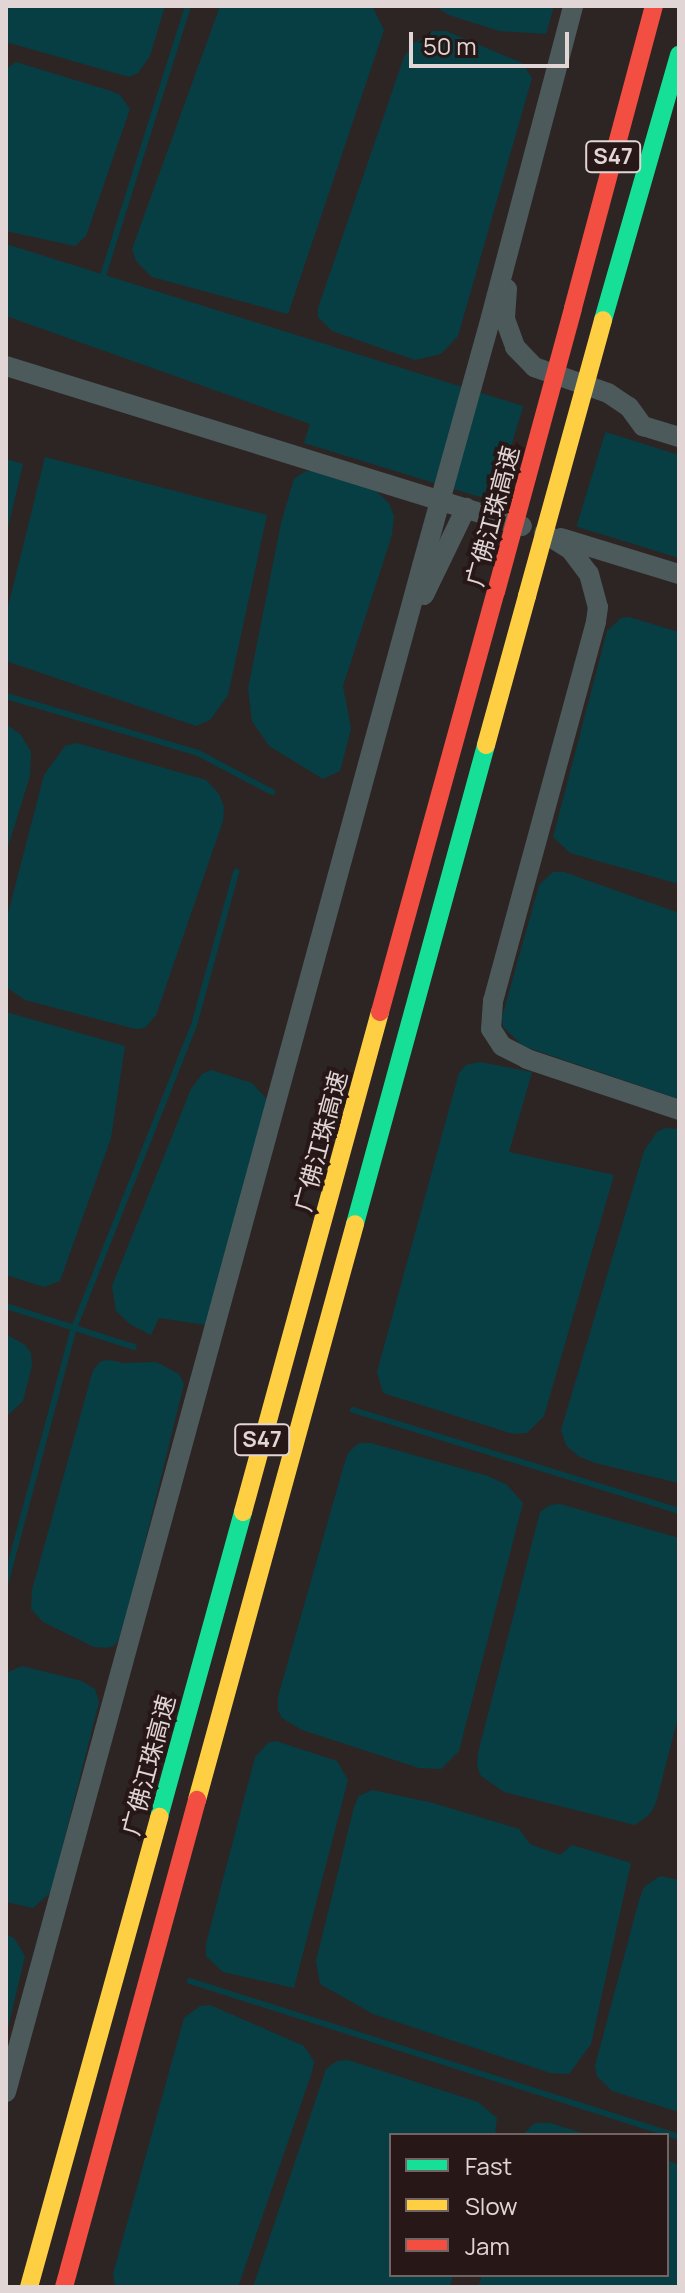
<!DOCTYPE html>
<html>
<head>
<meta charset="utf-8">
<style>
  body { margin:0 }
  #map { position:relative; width:685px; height:2293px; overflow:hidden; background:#2d2524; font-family:Manrope,"Noto Sans SC",sans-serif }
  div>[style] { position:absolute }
  .water>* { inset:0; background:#063e44 }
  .pier>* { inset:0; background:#2d2524; transform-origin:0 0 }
  .stream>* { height:6px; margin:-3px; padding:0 3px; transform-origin:3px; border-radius:3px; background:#063e44 }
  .street>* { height:20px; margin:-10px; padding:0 10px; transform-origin:10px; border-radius:10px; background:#4c5a5c }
  .fast>* { height:18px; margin:-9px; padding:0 9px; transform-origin:9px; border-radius:9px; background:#16e098 }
  .slow>* { height:18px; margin:-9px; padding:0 9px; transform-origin:9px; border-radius:9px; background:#ffcf43 }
  .jam>* { height:18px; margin:-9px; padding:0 9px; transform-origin:9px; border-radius:9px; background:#f24e42 }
  .street-bridge>* { height:20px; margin:-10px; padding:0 10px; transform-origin:10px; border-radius:10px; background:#4c5a5c }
  .slow-bridge>* { height:18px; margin:-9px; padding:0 9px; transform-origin:9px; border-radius:9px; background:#ffcf43 }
  .jam-bridge>* { height:18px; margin:-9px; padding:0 9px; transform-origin:9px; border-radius:9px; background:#f24e42 }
  span { translate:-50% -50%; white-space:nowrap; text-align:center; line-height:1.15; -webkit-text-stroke:8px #271817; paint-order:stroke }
  .shield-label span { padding:2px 6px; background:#271817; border:2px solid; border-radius:6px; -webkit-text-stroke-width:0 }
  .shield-label { font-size:22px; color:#e1d6d5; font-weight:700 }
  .street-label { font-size:24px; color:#e1d6d5 }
  .frame { position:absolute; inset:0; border:8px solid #e1d6d5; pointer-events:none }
  .legend { position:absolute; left:389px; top:2133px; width:280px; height:144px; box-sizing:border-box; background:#271817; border:2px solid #716463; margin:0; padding:10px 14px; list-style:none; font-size:24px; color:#e1d6d5 }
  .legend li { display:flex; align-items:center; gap:16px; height:40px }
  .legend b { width:40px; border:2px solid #716463 }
  .scale { position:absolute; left:409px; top:32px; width:160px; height:36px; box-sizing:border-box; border:4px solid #e1d6d5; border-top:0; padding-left:10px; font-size:24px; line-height:28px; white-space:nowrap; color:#e1d6d5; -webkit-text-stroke:6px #271817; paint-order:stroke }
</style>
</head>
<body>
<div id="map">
  <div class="water">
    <div style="clip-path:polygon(6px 6px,165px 6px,150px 56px,138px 73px,129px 77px,6px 42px)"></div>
    <div style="clip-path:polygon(220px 6px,372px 6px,384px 30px,288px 314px,152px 277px,136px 261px,132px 249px)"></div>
    <div style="clip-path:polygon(435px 6px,554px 6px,546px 34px,499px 31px,449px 15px)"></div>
    <div style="clip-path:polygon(433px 31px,446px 31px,522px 63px,532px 78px,458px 336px,441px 354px,415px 360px,332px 331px,318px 317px,318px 308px,404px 57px,413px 44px)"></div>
    <div style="clip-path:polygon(16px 62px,111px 91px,120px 95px,130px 109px,86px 236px,75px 246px,6px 231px,6px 69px)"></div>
    <div style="clip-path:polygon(6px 244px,679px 455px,679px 558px,304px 443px,310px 424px,6px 316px)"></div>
    <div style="clip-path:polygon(45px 457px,267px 515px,228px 695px,210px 720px,196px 726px,6px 661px,6px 615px)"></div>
    <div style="clip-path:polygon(6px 459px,23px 464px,6px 536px)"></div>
    <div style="clip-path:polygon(314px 470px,375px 490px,389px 503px,394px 516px,392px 535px,343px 686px,351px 729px,340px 771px,323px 779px,269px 746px,252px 721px,248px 689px,281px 523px,294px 479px,304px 472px)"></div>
    <div style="clip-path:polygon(629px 617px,679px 632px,679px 884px,570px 853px,553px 837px,607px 631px,621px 618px)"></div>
    <div style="clip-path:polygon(6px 724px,21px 735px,31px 752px,30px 776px,6px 853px)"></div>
    <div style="clip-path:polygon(77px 743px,206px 780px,219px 794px,224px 807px,223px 821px,156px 1015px,145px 1028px,135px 1029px,25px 1000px,6px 987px,6px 921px,44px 775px,65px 746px)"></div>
    <div style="clip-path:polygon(553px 872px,564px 872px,679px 913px,679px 1099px,523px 1046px,503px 1027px,502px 1017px,539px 885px)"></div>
    <div style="clip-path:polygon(6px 1012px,125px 1046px,111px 1138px,60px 1281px,44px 1287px,6px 1275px)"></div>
    <div style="clip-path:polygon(480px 1062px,532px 1072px,509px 1152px,614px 1175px,544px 1416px,527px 1433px,513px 1434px,383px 1393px,377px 1372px,459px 1073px,466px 1065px)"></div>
    <div style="clip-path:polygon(211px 1070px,252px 1083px,267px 1099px,206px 1325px,159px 1318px,151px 1335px,130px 1324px,116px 1311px,112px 1286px,191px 1089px,202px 1074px)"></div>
    <div style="clip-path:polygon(665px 1128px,679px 1129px,679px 1483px,595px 1463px,578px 1456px,566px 1445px,561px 1430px,644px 1151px,657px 1132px)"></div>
    <div style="clip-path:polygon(6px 1334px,25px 1345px,31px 1353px,32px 1366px,23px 1401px,6px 1417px)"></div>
    <div style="clip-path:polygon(110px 1360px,123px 1363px,156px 1362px,179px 1374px,184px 1384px,122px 1635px,115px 1645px,107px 1648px,94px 1647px,43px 1622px,31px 1609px,32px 1590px,93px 1370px,101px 1361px)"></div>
    <div style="clip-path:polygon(359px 1443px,371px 1443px,488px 1476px,507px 1485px,523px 1503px,459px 1751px,441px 1769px,419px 1768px,302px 1730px,282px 1718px,278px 1710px,278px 1697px,343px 1468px,348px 1453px)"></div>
    <div style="clip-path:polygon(560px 1504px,679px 1538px,679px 1713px,656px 1803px,650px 1814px,635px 1825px,504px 1792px,481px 1776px,477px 1766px,478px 1753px,540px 1512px,550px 1505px)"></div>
    <div style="clip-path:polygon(22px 1666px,82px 1681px,95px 1689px,99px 1702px,51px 1892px,33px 1908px,6px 1902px,6px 1673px)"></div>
    <div style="clip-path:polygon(276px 1741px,337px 1761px,348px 1780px,294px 1988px,223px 1972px,206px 1956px,206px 1944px,255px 1757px,268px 1743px)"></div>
    <div style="clip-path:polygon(372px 1790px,433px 1803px,519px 1829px,530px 1844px,560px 1855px,572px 1845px,631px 1863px,591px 2044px,569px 2074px,550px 2073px,373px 2014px,320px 1984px,316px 1961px,354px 1807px,359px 1796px)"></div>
    <div style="clip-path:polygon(660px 1876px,679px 1880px,679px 2112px,612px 2091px,597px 2076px,595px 2066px,639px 1900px,644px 1887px)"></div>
    <div style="clip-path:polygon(6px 1934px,14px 1938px,25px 1956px,6px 2036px)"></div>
    <div style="clip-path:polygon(200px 2006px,210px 2005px,304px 2046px,314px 2061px,312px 2072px,238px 2287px,115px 2287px,113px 2274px,184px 2018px)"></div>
    <div style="clip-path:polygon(348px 2060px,478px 2102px,497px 2118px,495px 2135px,391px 2135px,391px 2275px,453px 2275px,450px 2287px,253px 2287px,326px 2069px,337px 2061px)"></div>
    <div style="clip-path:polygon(535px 2123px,550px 2123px,589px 2135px,522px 2135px)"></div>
    <div style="clip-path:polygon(667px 2160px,679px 2165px,679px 2287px,478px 2287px,482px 2275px,667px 2275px)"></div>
  </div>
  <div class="pier">
    <div style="left:524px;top:404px;width:86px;height:108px;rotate:17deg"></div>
  </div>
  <div class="stream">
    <div style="left:101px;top:282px;width:289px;rotate:-72.5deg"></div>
    <div style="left:6px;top:696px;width:200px;rotate:16.5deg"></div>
    <div style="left:198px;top:753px;width:84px;rotate:27.8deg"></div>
    <div style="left:6px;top:1306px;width:134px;rotate:17.8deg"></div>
    <div style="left:353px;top:1410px;width:341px;rotate:17.2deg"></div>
    <div style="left:6px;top:1581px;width:262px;rotate:-75deg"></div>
    <div style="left:74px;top:1328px;width:326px;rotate:-68.4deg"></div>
    <div style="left:194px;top:1025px;width:159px;rotate:-74.6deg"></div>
    <div style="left:190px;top:1981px;width:513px;rotate:17.69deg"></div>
  </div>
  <div class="street">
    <div style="left:507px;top:289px;width:30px;rotate:94deg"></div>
    <div style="left:505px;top:319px;width:30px;rotate:70deg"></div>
    <div style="left:515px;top:347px;width:28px;rotate:46deg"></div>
    <div style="left:534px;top:367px;width:78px;rotate:19.4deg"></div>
    <div style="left:608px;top:393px;width:25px;rotate:34deg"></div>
    <div style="left:629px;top:407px;width:24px;rotate:54deg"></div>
    <div style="left:643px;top:426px;width:38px;rotate:17deg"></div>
    <div style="left:491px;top:317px;width:322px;rotate:-75.2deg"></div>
    <div style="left:6px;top:366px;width:540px;rotate:17.23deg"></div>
    <div style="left:544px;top:533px;width:31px;rotate:32deg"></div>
    <div style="left:570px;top:549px;width:31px;rotate:53deg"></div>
    <div style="left:589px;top:574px;width:34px;rotate:75deg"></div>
    <div style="left:598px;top:607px;width:15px;rotate:98deg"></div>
    <div style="left:596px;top:622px;width:393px;rotate:105.2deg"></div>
    <div style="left:493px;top:1001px;width:28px;rotate:94deg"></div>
    <div style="left:491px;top:1029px;width:20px;rotate:57deg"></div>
    <div style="left:502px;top:1046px;width:28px;rotate:27deg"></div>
    <div style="left:527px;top:1059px;width:160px;rotate:18.5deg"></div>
    <div style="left:561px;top:538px;width:123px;rotate:17deg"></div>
    <div style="left:424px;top:595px;width:97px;rotate:-64.2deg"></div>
    <div style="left:6px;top:2092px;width:1582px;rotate:-74.75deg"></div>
  </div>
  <div class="fast">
    <div style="left:603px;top:320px;width:276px;rotate:-74deg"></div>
    <div style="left:355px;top:1224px;width:497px;rotate:-74.7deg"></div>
    <div style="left:159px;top:1817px;width:316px;rotate:-74.6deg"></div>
  </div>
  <div class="slow">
    <div style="left:486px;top:745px;width:155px;rotate:-74.6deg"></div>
    <div style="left:243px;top:1512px;width:518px;rotate:-74.68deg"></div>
    <div style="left:197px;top:1800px;width:597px;rotate:-74.66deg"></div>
    <div style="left:29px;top:2287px;width:488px;rotate:-74.5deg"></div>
  </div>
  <div class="jam">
    <div style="left:573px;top:308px;width:313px;rotate:-75deg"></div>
    <div style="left:380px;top:1012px;width:436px;rotate:-74.6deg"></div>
    <div style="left:64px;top:2287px;width:505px;rotate:-74.72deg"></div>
  </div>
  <div class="street-bridge">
    <div style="left:422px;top:566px;width:258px;rotate:-74.5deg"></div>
  </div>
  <div class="slow-bridge">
    <div style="left:527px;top:596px;width:286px;rotate:-74.6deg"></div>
  </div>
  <div class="jam-bridge">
    <div style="left:496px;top:592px;width:294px;rotate:-74.8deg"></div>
  </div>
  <div class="shield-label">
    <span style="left:613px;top:157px">S47</span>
    <span style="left:262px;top:1440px">S47</span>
  </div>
  <div class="street-label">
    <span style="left:492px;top:516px;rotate:-75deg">广佛江珠高速</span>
    <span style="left:320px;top:1141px;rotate:-75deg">广佛江珠高速</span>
    <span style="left:148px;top:1765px;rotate:-75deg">广佛江珠高速</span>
  </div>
  <div class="frame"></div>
  <ul class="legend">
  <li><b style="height:10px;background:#16e098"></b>Fast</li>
  <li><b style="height:10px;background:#ffcf43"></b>Slow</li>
  <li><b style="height:10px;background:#f24e42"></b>Jam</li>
  </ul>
  <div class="scale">50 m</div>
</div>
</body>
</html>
